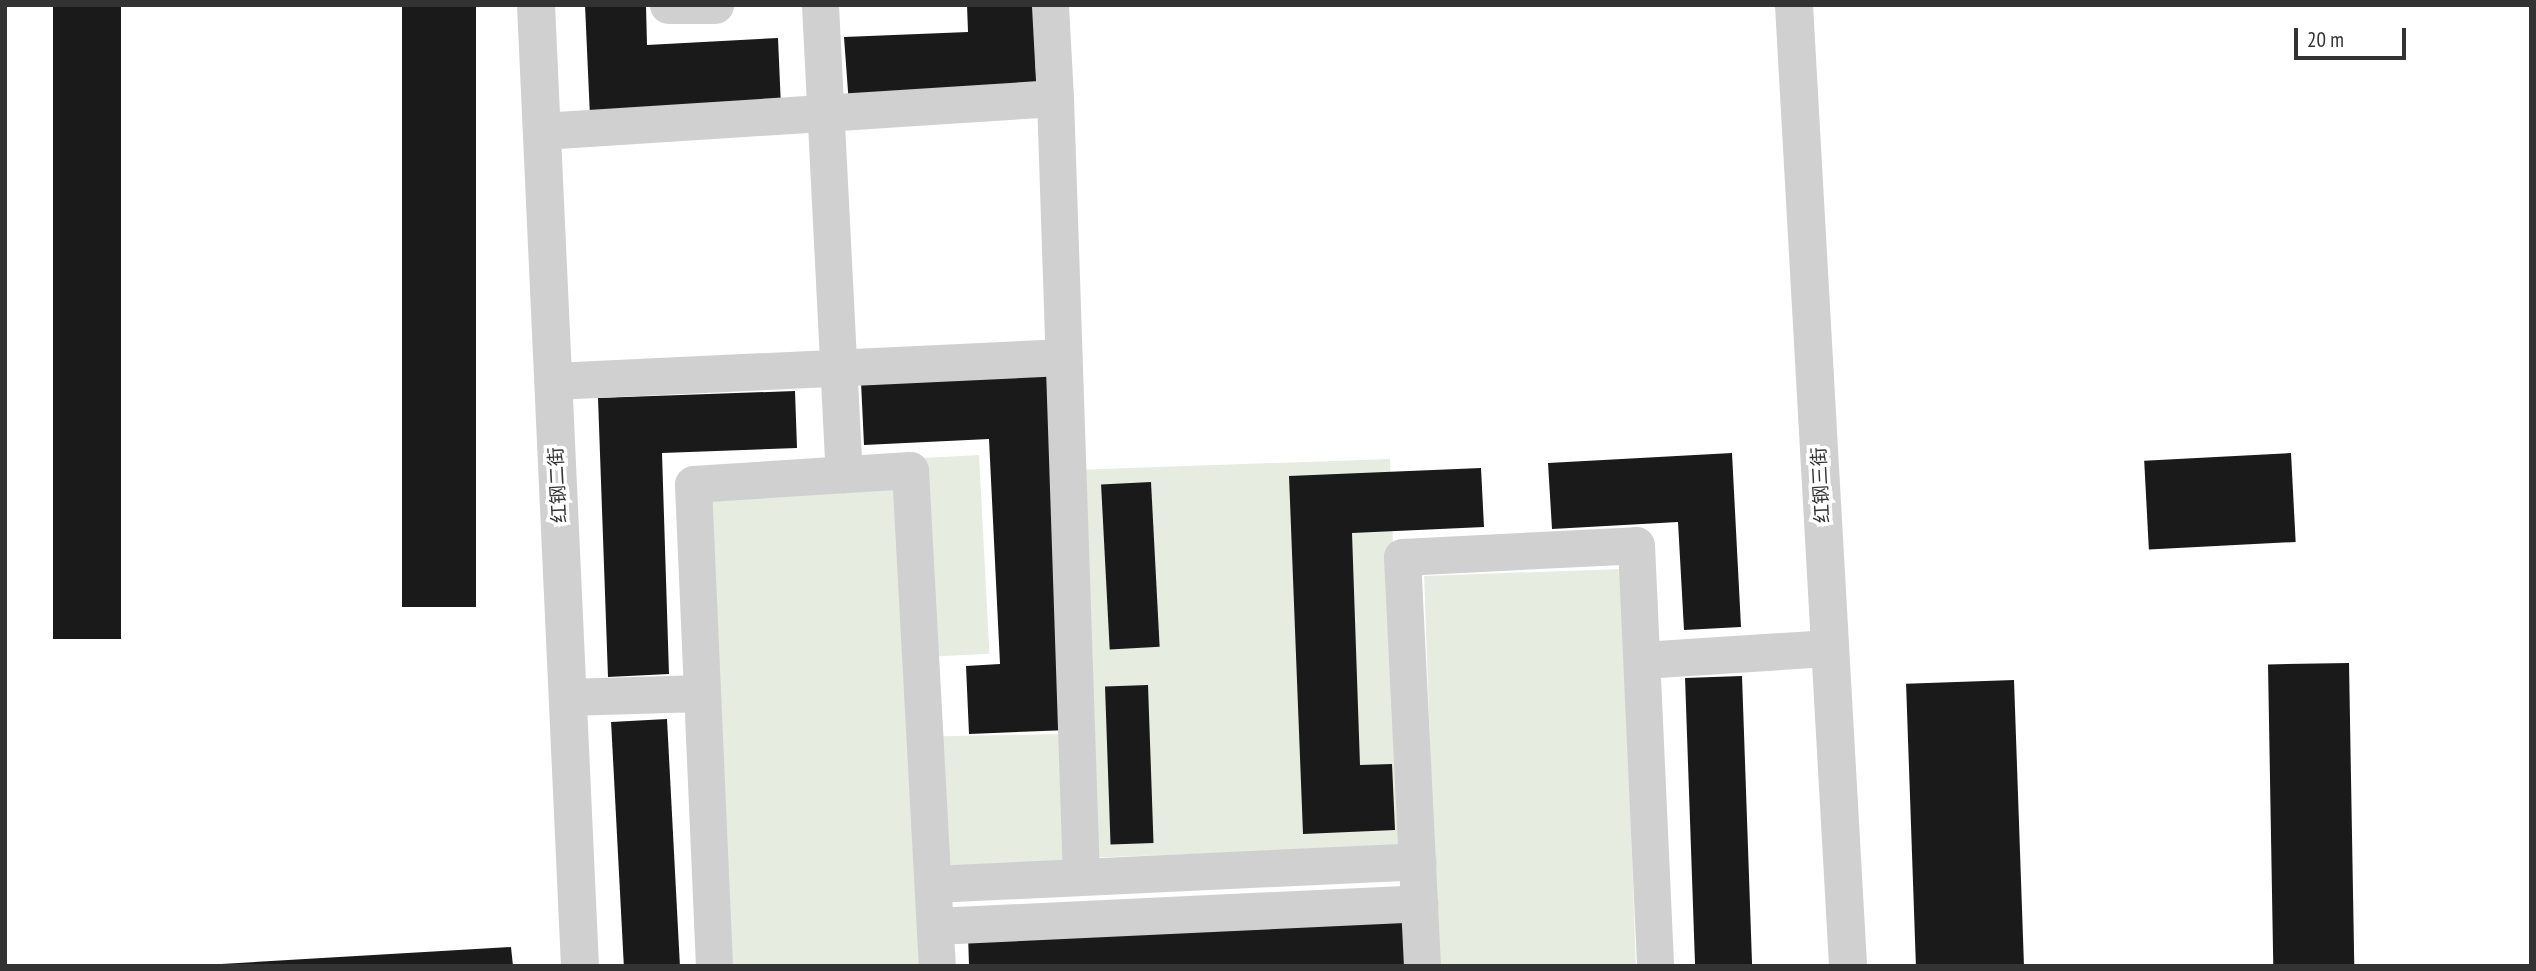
<!DOCTYPE html>
<html>
<head>
<meta charset="utf-8">
<style>
  body { margin:0 }
  #map { position:relative; width:2536px; height:971px; overflow:hidden; background:#fff; font-family:"PT Sans Narrow","Noto Sans SC",sans-serif }
  div>[style] { position:absolute }
  .green>* { inset:0; background:#e6ecdf; transform-origin:0 0 }
  .building>* { inset:0; background:#1a1a1a; transform-origin:0 0 }
  .minor>* { height:37px; margin:-18.5px; padding:0 18.5px; transform-origin:18.5px; border-radius:18.5px; background:#d0d0d0 }
  .tertiary>* { height:38px; margin:-19px; padding:0 19px; transform-origin:19px; border-radius:19px; background:#d0d0d0 }
  span { translate:-50% -50%; white-space:nowrap; text-align:center; line-height:1.15; -webkit-text-stroke:7px #fff; paint-order:stroke }
  .street-label { font-size:19px; color:#333 }
  .frame { position:absolute; inset:0; border:7px solid #333; pointer-events:none }
  .scale { position:absolute; left:2294px; top:28px; width:112px; height:32px; box-sizing:border-box; border:4px solid #333; border-top:0; padding-left:9px; font-size:21px; line-height:24px; white-space:nowrap; color:#333; -webkit-text-stroke:5px #fff; paint-order:stroke }
</style>
</head>
<body>
<div id="map">
  <div class="green">
    <div style="left:979px;top:455px;width:199px;height:55px;rotate:87deg"></div>
    <div style="left:1390px;top:459px;width:388px;height:310px;rotate:88deg"></div>
    <div style="left:900px;top:486px;width:481px;height:194px;rotate:87deg"></div>
    <div style="left:1622px;top:569px;width:397px;height:198px;rotate:88deg"></div>
    <div style="left:1067px;top:734px;width:133px;height:124px;rotate:89deg"></div>
  </div>
  <div class="building">
    <div style="left:53px;top:5px;width:68px;height:634px"></div>
    <div style="left:402px;top:5px;width:74px;height:602px"></div>
    <div style="clip-path:polygon(585px 5px,646px 5px,647px 45px,778px 38px,781px 107px,590px 117px)"></div>
    <div style="clip-path:polygon(967px 5px,1033px 5px,1037px 97px,849px 105px,844px 37px,968px 32px)"></div>
    <div style="clip-path:polygon(1052px 372px,1069px 730px,969px 734px,966px 666px,1000px 664px,989px 439px,864px 445px,861px 382px)"></div>
    <div style="clip-path:polygon(795px 391px,797px 448px,662px 453px,669px 674px,608px 677px,598px 398px)"></div>
    <div style="clip-path:polygon(1732px 453px,1741px 627px,1684px 630px,1678px 522px,1552px 529px,1548px 463px)"></div>
    <div style="left:2291px;top:453px;width:89px;height:147px;rotate:87deg"></div>
    <div style="clip-path:polygon(1481px 468px,1484px 527px,1352px 533px,1360px 765px,1392px 764px,1395px 830px,1303px 834px,1289px 476px)"></div>
    <div style="left:1151px;top:482px;width:165px;height:50px;rotate:87deg"></div>
    <div style="left:2349px;top:663px;width:303px;height:81px;rotate:89deg"></div>
    <div style="left:1742px;top:676px;width:290px;height:57px;rotate:88deg"></div>
    <div style="left:2014px;top:680px;width:286px;height:108px;rotate:88deg"></div>
    <div style="left:1148px;top:685px;width:158px;height:43px;rotate:88deg"></div>
    <div style="left:667px;top:719px;width:247px;height:56px;rotate:87deg"></div>
    <div style="clip-path:polygon(1405px 911px,1407px 966px,969px 966px,968px 933px)"></div>
    <div style="clip-path:polygon(511px 947px,513px 966px,221px 966px,221px 964px)"></div>
  </div>
  <div class="minor">
    <div style="left:668px;top:5px;width:47px"></div>
    <div style="left:820px;top:5px;width:470px;rotate:87.1deg"></div>
    <div style="left:1055px;top:98px;width:779px;rotate:88.09deg"></div>
    <div style="left:542px;top:131px;width:514px;rotate:-3.68deg"></div>
    <div style="left:1055px;top:98px;width:93px;rotate:-93.1deg"></div>
    <div style="left:553px;top:381px;width:511px;rotate:-2.69deg"></div>
    <div style="left:1642px;top:660px;width:188px;rotate:-3.7deg"></div>
    <div style="left:567px;top:697px;width:135px;rotate:-1.7deg"></div>
    <div style="left:933px;top:884px;width:485px;rotate:-2.7deg"></div>
    <div style="left:935px;top:926px;width:485px;rotate:-2.7deg"></div>
    <div style="left:714px;top:966px;width:482px;rotate:-92.5deg"></div>
    <div style="left:693px;top:484px;width:217px;rotate:-3.7deg"></div>
    <div style="left:910px;top:470px;width:497px;rotate:86.9deg"></div>
    <div style="left:1422px;top:966px;width:409px;rotate:-92.8deg"></div>
    <div style="left:1402px;top:557px;width:234px;rotate:-2.9deg"></div>
    <div style="left:1636px;top:545px;width:421px;rotate:87.4deg"></div>
  </div>
  <div class="tertiary">
    <div style="left:536px;top:5px;width:962px;rotate:87.38deg"></div>
    <div style="left:1794px;top:5px;width:963px;rotate:86.78deg"></div>
  </div>
  <div class="street-label">
    <span style="left:558px;top:485px;rotate:-93deg">红钢二街</span>
    <span style="left:1821px;top:485px;rotate:-93deg">红钢三街</span>
  </div>
  <div class="frame"></div>
  <div class="scale">20 m</div>
</div>
</body>
</html>
